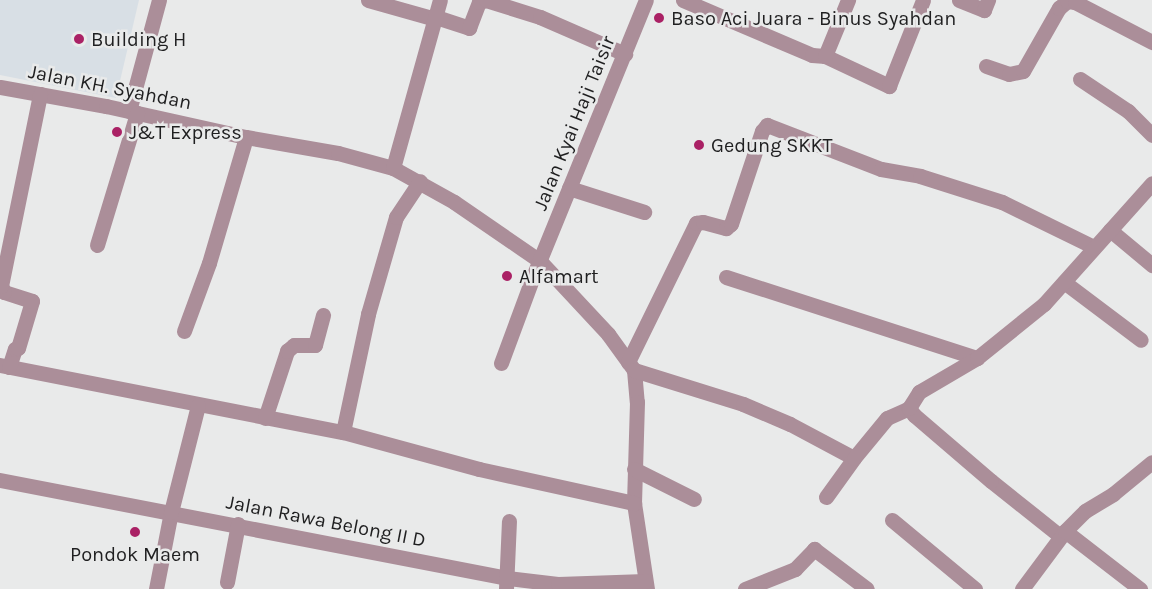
<!DOCTYPE html>
<html>
<head>
<meta charset="utf-8">
<style>
  body { margin:0 }
  #map { position:relative; width:1152px; height:589px; overflow:hidden; background:#e9eaea; font-family:Karla,sans-serif }
  div>[style] { position:absolute }
  .built>* { inset:0; background:#d8dfe5 }
  .minor>* { height:15px; margin:-7.5px; padding:0 7.5px; transform-origin:7.5px; border-radius:7.5px; background:#ab8e99 }
  .dots>* { width:16px; height:16px; translate:-50% -50%; box-sizing:border-box; border:3px solid #e9eaea; border-radius:50% }
  span { translate:-50% -50%; white-space:nowrap; text-align:center; line-height:1.15; -webkit-text-stroke:5px #e9eaea; paint-order:stroke }
  .poi-label { font-size:20px; color:#1f1f20 }
  .left { translate:0 -50%; text-align:left }
  .street-label { font-size:20px; color:#1f1f20 }
</style>
</head>
<body>
<div id="map">
  <div class="built">
    <div style="clip-path:polygon(0 0,139px 0,116px 98px,0 75px)"></div>
  </div>
  <div class="minor">
    <div style="left:368px;top:0;width:70px;rotate:15.8deg"></div>
    <div style="left:683px;top:0;width:140px;rotate:23.1deg"></div>
    <div style="left:812px;top:55px;width:13px;rotate:4deg"></div>
    <div style="left:959px;top:0;width:27px;rotate:22deg"></div>
    <div style="left:984px;top:10px;width:11px;rotate:-68deg"></div>
    <div style="left:436px;top:17px;width:35px;rotate:18deg"></div>
    <div style="left:469px;top:28px;width:28px;rotate:-69deg"></div>
    <div style="left:479px;top:2px;width:7px;rotate:-16deg"></div>
    <div style="left:486px;top:0;width:57px;rotate:17.5deg"></div>
    <div style="left:540px;top:17px;width:93px;rotate:23.5deg"></div>
    <div style="left:825px;top:56px;width:71px;rotate:25.1deg"></div>
    <div style="left:889px;top:86px;width:92px;rotate:-68.4deg"></div>
    <div style="left:825px;top:56px;width:61px;rotate:-67.7deg"></div>
    <div style="left:986px;top:66px;width:24px;rotate:19deg"></div>
    <div style="left:1009px;top:74px;width:14px;rotate:-12deg"></div>
    <div style="left:1023px;top:71px;width:73px;rotate:-60.3deg"></div>
    <div style="left:1059px;top:8px;width:11px;rotate:-41deg"></div>
    <div style="left:1067px;top:1px;width:8px;rotate:7deg"></div>
    <div style="left:1075px;top:2px;width:87px;rotate:27.5deg"></div>
    <div style="left:1080px;top:79px;width:58px;rotate:33.7deg"></div>
    <div style="left:1128px;top:111px;width:34px;rotate:45deg"></div>
    <div style="left:0;top:87px;width:108px;rotate:10.2deg"></div>
    <div style="left:106px;top:106px;width:143px;rotate:12.5deg"></div>
    <div style="left:246px;top:137px;width:93px;rotate:9.9deg"></div>
    <div style="left:338px;top:153px;width:57px;rotate:15.3deg"></div>
    <div style="left:393px;top:168px;width:70px;rotate:29.1deg"></div>
    <div style="left:454px;top:202px;width:104px;rotate:34.5deg"></div>
    <div style="left:540px;top:261px;width:100px;rotate:47deg"></div>
    <div style="left:608px;top:334px;width:44px;rotate:54.2deg"></div>
    <div style="left:634px;top:370px;width:32px;rotate:85deg"></div>
    <div style="left:637px;top:402px;width:101px;rotate:91.7deg"></div>
    <div style="left:634px;top:503px;width:87px;rotate:81.4deg"></div>
    <div style="left:129px;top:111px;width:115px;rotate:-74.9deg"></div>
    <div style="left:393px;top:168px;width:174px;rotate:-74.4deg"></div>
    <div style="left:569px;top:188px;width:79px;rotate:17.7deg"></div>
    <div style="left:1110px;top:230px;width:55px;rotate:39.8deg"></div>
    <div style="left:97px;top:245px;width:138px;rotate:-73.1deg"></div>
    <div style="left:726px;top:277px;width:264px;rotate:17.9deg"></div>
    <div style="left:1064px;top:282px;width:96px;rotate:37deg"></div>
    <div style="left:184px;top:331px;width:72px;rotate:-69.8deg"></div>
    <div style="left:209px;top:263px;width:131px;rotate:-73.6deg"></div>
    <div style="left:628px;top:362px;width:155px;rotate:-63.9deg"></div>
    <div style="left:696px;top:223px;width:7px;rotate:-8deg"></div>
    <div style="left:703px;top:222px;width:24px;rotate:15deg"></div>
    <div style="left:726px;top:228px;width:6px;rotate:-39deg"></div>
    <div style="left:731px;top:224px;width:98px;rotate:-71.6deg"></div>
    <div style="left:762px;top:131px;width:8px;rotate:-50deg"></div>
    <div style="left:767px;top:125px;width:122px;rotate:21.1deg"></div>
    <div style="left:881px;top:169px;width:40px;rotate:10deg"></div>
    <div style="left:920px;top:176px;width:86px;rotate:17.6deg"></div>
    <div style="left:1002px;top:202px;width:102px;rotate:26.1deg"></div>
    <div style="left:501px;top:363px;width:90px;rotate:-69.7deg"></div>
    <div style="left:532px;top:279px;width:301px;rotate:-67.8deg"></div>
    <div style="left:0;top:365px;width:349px;rotate:11.1deg"></div>
    <div style="left:343px;top:432px;width:141px;rotate:15.2deg"></div>
    <div style="left:479px;top:469px;width:159px;rotate:12.4deg"></div>
    <div style="left:9px;top:367px;width:19px;rotate:-72deg"></div>
    <div style="left:15px;top:349px;width:3px;rotate:-18deg"></div>
    <div style="left:18px;top:348px;width:49px;rotate:-73.4deg"></div>
    <div style="left:32px;top:301px;width:29px;rotate:-162deg"></div>
    <div style="left:4px;top:292px;width:7px;rotate:-117deg"></div>
    <div style="left:1px;top:286px;width:196px;rotate:-78.5deg"></div>
    <div style="left:634px;top:370px;width:114px;rotate:17.3deg"></div>
    <div style="left:743px;top:404px;width:51px;rotate:23.1deg"></div>
    <div style="left:790px;top:424px;width:72px;rotate:28deg"></div>
    <div style="left:265px;top:418px;width:71px;rotate:-71.8deg"></div>
    <div style="left:287px;top:351px;width:9px;rotate:-41deg"></div>
    <div style="left:294px;top:345px;width:21px"></div>
    <div style="left:315px;top:345px;width:31px;rotate:-75deg"></div>
    <div style="left:343px;top:432px;width:121px;rotate:-78deg"></div>
    <div style="left:368px;top:314px;width:101px;rotate:-73.9deg"></div>
    <div style="left:396px;top:217px;width:43px;rotate:-56.3deg"></div>
    <div style="left:634px;top:469px;width:67px;rotate:26.6deg"></div>
    <div style="left:0;top:480px;width:516px;rotate:10.94deg"></div>
    <div style="left:507px;top:578px;width:51px;rotate:6.7deg"></div>
    <div style="left:558px;top:584px;width:87px;rotate:-2deg"></div>
    <div style="left:826px;top:497px;width:48px;rotate:-54.3deg"></div>
    <div style="left:854px;top:458px;width:52px;rotate:-50.5deg"></div>
    <div style="left:887px;top:418px;width:24px;rotate:-24deg"></div>
    <div style="left:892px;top:520px;width:108px;rotate:39.7deg"></div>
    <div style="left:1065px;top:531px;width:28px;rotate:-45deg"></div>
    <div style="left:1085px;top:511px;width:33px;rotate:-31deg"></div>
    <div style="left:1113px;top:494px;width:50px;rotate:-39.4deg"></div>
    <div style="left:1060px;top:536px;width:88px;rotate:-141.4deg"></div>
    <div style="left:991px;top:481px;width:101px;rotate:-139.4deg"></div>
    <div style="left:914px;top:415px;width:9px;rotate:-126deg"></div>
    <div style="left:909px;top:408px;width:19px;rotate:-58deg"></div>
    <div style="left:919px;top:392px;width:67px;rotate:-30.4deg"></div>
    <div style="left:977px;top:358px;width:86px;rotate:-38.9deg"></div>
    <div style="left:1044px;top:304px;width:162px;rotate:-48.2deg"></div>
    <div style="left:227px;top:582px;width:59px;rotate:-79.3deg"></div>
    <div style="left:156px;top:589px;width:78px;rotate:-79deg"></div>
    <div style="left:171px;top:512px;width:110px;rotate:-75.8deg"></div>
    <div style="left:506px;top:589px;width:68px;rotate:-87.5deg"></div>
    <div style="left:745px;top:589px;width:54px;rotate:-21.8deg"></div>
    <div style="left:795px;top:569px;width:28px;rotate:-46deg"></div>
    <div style="left:814px;top:549px;width:66px;rotate:37deg"></div>
    <div style="left:1022px;top:589px;width:72px;rotate:-53.4deg"></div>
    <div style="left:1065px;top:531px;width:95px;rotate:37.7deg"></div>
  </div>
  <div class="dots">
    <div style="left:659px;top:18px;background:#aa2165"></div>
    <div style="left:79px;top:39px;background:#aa2165"></div>
    <div style="left:117px;top:132px;background:#aa2165"></div>
    <div style="left:699px;top:145px;background:#aa2165"></div>
    <div style="left:507px;top:276px;background:#aa2165"></div>
    <div style="left:135px;top:532px;background:#aa2165"></div>
  </div>
  <div class="poi-label">
    <span class="left" style="left:671px;top:18px">Baso Aci Juara - Binus Syahdan</span>
    <span class="left" style="left:91px;top:39px">Building H</span>
    <span class="left" style="left:129px;top:132px">J&amp;T Express</span>
    <span class="left" style="left:711px;top:145px">Gedung SKKT</span>
    <span class="left" style="left:519px;top:276px">Alfamart</span>
    <span style="left:135px;top:554px">Pondok Maem</span>
  </div>
  <div class="street-label">
    <span style="left:110px;top:87px;rotate:11deg">Jalan KH. Syahdan</span>
    <span style="left:574px;top:123px;rotate:-68deg">Jalan Kyai Haji Taisir</span>
    <span style="left:326px;top:521px;rotate:11deg">Jalan Rawa Belong II D</span>
  </div>
</div>
</body>
</html>
